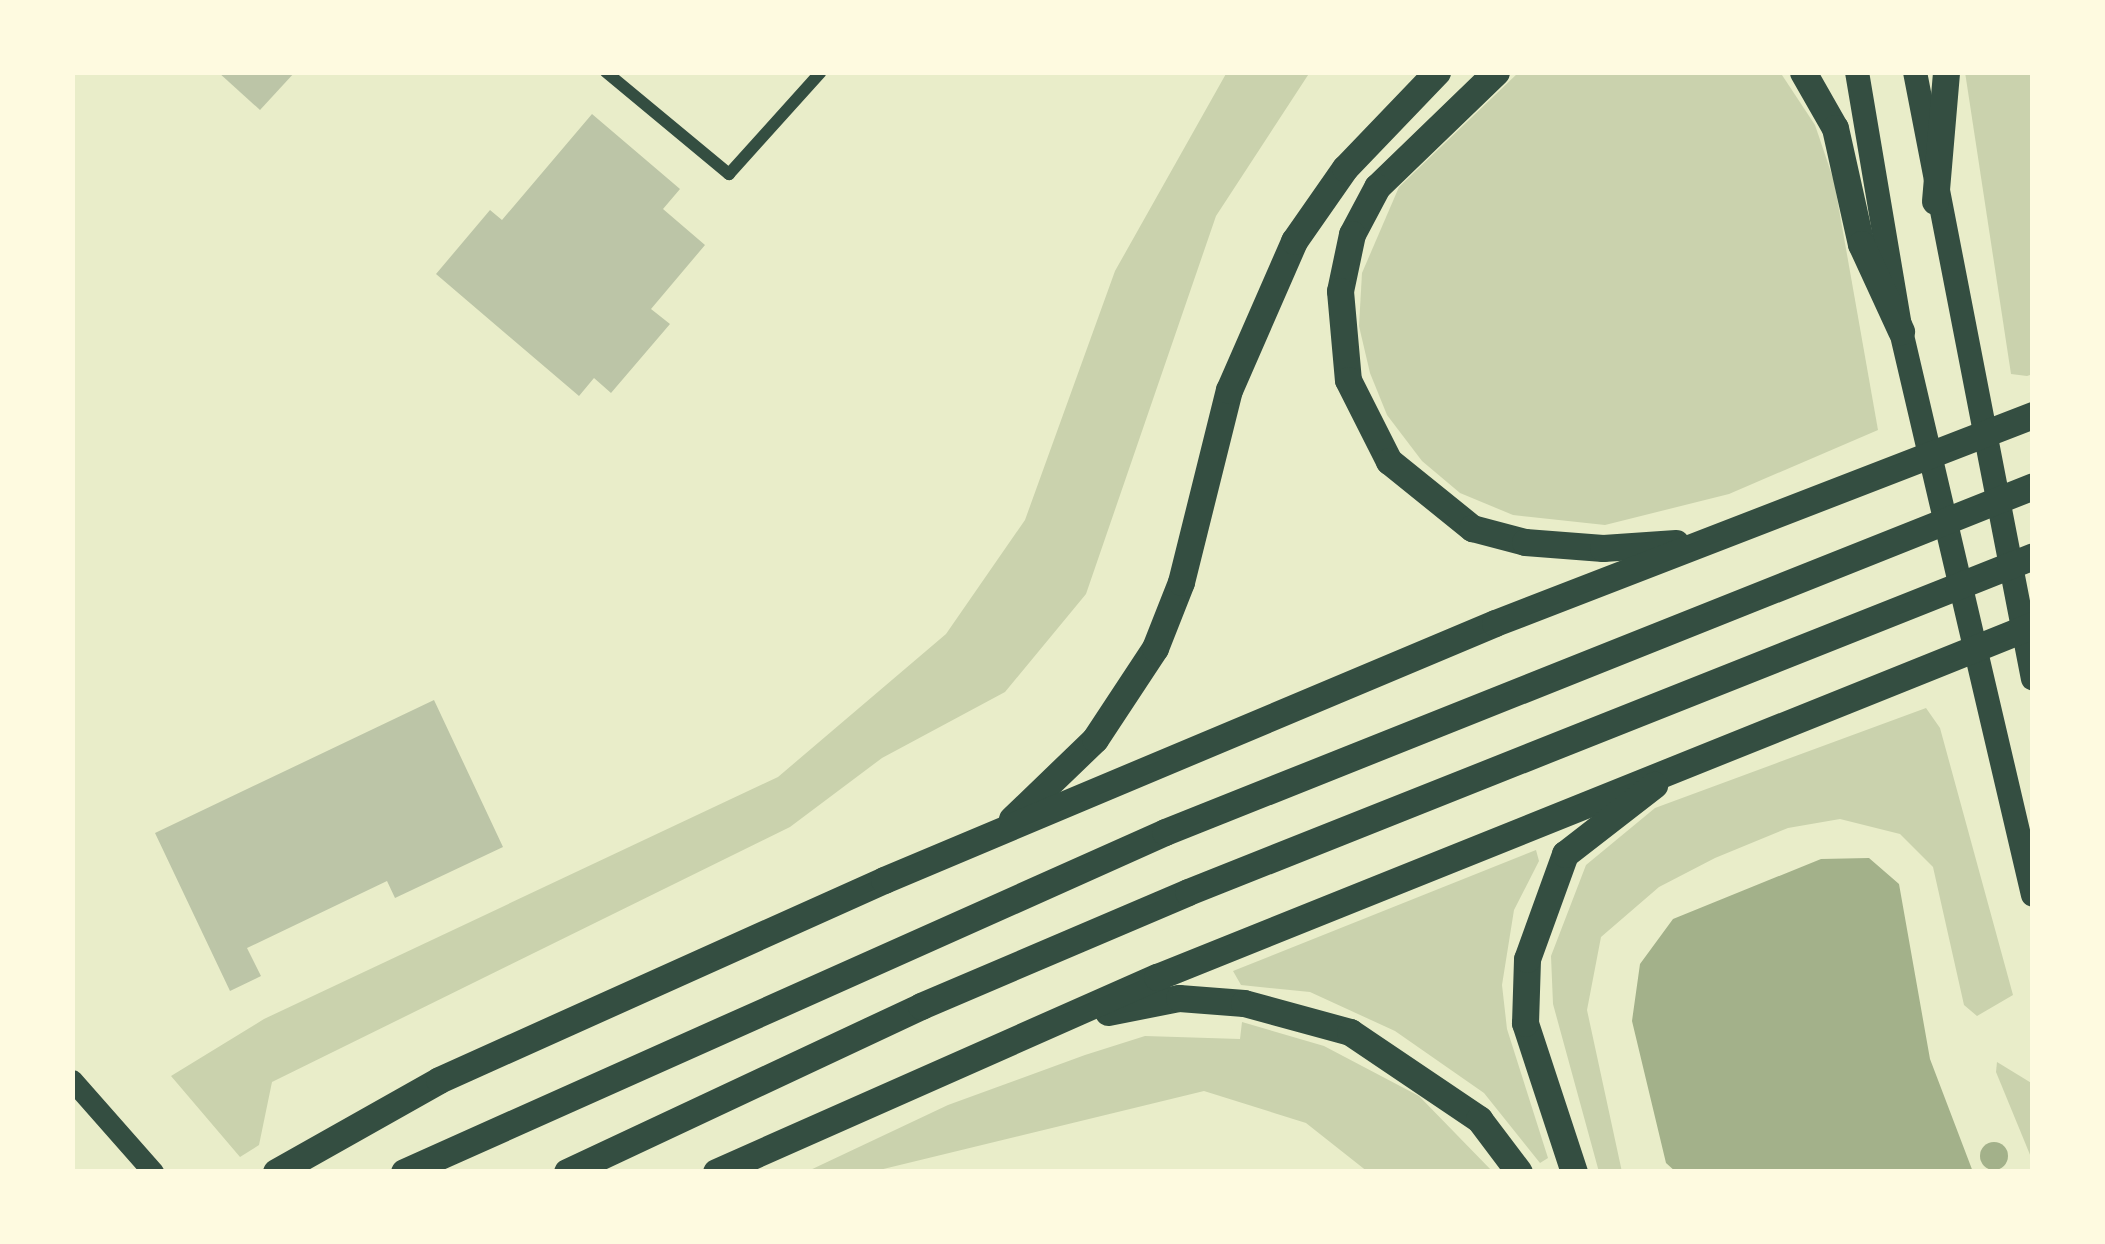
<!DOCTYPE html>
<html>
<head>
<meta charset="utf-8">
<style>
  body { margin:0 }
  #map { position:relative; width:2105px; height:1244px; overflow:hidden; background:#e9edc9; font-family:Quicksand,sans-serif }
  div>[style] { position:absolute }
  .green>* { inset:0; background:#cad2ad }
  .water>* { inset:0; background:#a3b18a }
  .round { border-radius:50% }
  .building>* { inset:0; background:#bcc5a7 }
  .minor>* { height:12px; margin:-6px; padding:0 6px; transform-origin:6px; border-radius:6px; background:#344e41 }
  .secondary>* { height:21px; margin:-10.5px; padding:0 10.5px; transform-origin:10.5px; border-radius:10.5px; background:#344e41 }
  .trunk>* { height:24px; margin:-12px; padding:0 12px; transform-origin:12px; border-radius:12px; background:#344e41 }
  .motorway>* { height:27px; margin:-13.5px; padding:0 13.5px; transform-origin:13.5px; border-radius:13.5px; background:#344e41 }
  span { translate:-50% -50%; white-space:nowrap; text-align:center; line-height:1.15; -webkit-text-stroke:10px #fefae0; paint-order:stroke }
  .frame { position:absolute; inset:0; border:75px solid #fefae0; pointer-events:none }
</style>
</head>
<body>
<div id="map">
  <div class="green">
    <div style="clip-path:polygon(1227px 72px,1310px 72px,1216px 216px,1086px 594px,1005px 692px,882px 758px,790px 827px,272px 1082px,259px 1145px,240px 1157px,171px 1076px,264px 1019px,778px 777px,946px 634px,1025px 520px,1115px 271px)"></div>
    <div style="clip-path:polygon(1519px 72px,1780px 72px,1815px 125px,1834px 181px,1878px 430px,1729px 494px,1605px 525px,1513px 515px,1460px 493px,1422px 461px,1387px 415px,1370px 373px,1359px 326px,1362px 273px,1399px 187px)"></div>
    <div style="clip-path:polygon(1965px 72px,2033px 72px,2033px 374px,2027px 376px,2011px 374px)"></div>
    <div style="clip-path:polygon(1926px 708px,1940px 728px,2013px 995px,1977px 1016px,1964px 1005px,1933px 867px,1900px 834px,1840px 819px,1788px 828px,1715px 858px,1659px 887px,1601px 937px,1587px 1010px,1622px 1172px,1599px 1172px,1553px 1004px,1551px 956px,1586px 865px,1655px 808px)"></div>
    <div style="clip-path:polygon(1536px 850px,1539px 861px,1514px 910px,1502px 985px,1507px 1029px,1548px 1158px,1540px 1163px,1484px 1093px,1395px 1031px,1310px 992px,1241px 985px,1233px 971px)"></div>
    <div style="clip-path:polygon(1242px 1022px,1324px 1046px,1419px 1096px,1493px 1172px,1368px 1172px,1306px 1123px,1204px 1091px,871px 1172px,806px 1172px,948px 1105px,1085px 1055px,1145px 1036px,1240px 1039px)"></div>
    <div style="clip-path:polygon(1997px 1062px,2033px 1084px,2033px 1162px,1996px 1072px)"></div>
  </div>
  <div class="water">
    <div style="clip-path:polygon(1869px 858px,1899px 884px,1930px 1059px,1973px 1172px,1676px 1172px,1666px 1163px,1632px 1021px,1640px 964px,1673px 919px,1821px 859px)"></div>
    <div class="round" style="left:1980px;top:1142px;width:28px;height:28px"></div>
  </div>
  <div class="building">
    <div style="clip-path:polygon(218px 72px,295px 72px,260px 110px)"></div>
    <div style="clip-path:polygon(592px 114px,680px 189px,663px 209px,705px 245px,651px 309px,670px 324px,611px 393px,594px 378px,579px 396px,436px 274px,490px 210px,502px 220px)"></div>
    <div style="clip-path:polygon(434px 700px,503px 847px,395px 898px,387px 881px,247px 948px,261px 976px,230px 991px,155px 833px)"></div>
  </div>
  <div class="minor">
    <div style="left:606px;top:72px;width:160px;rotate:39.7deg"></div>
    <div style="left:729px;top:174px;width:137px;rotate:-48deg"></div>
  </div>
  <div class="secondary">
    <div style="left:72px;top:1080px;width:123px;rotate:48.6deg"></div>
  </div>
  <div class="trunk">
    <div style="left:1857px;top:72px;width:263px;rotate:80.4deg"></div>
    <div style="left:1901px;top:331px;width:579px;rotate:76.83deg"></div>
    <div style="left:1915px;top:72px;width:618px;rotate:79deg"></div>
  </div>
  <div class="motorway">
    <div style="left:1496px;top:72px;width:165px;rotate:136deg"></div>
    <div style="left:1377px;top:187px;width:53px;rotate:118deg"></div>
    <div style="left:1352px;top:234px;width:58px;rotate:101.9deg"></div>
    <div style="left:1340px;top:291px;width:89px;rotate:84.9deg"></div>
    <div style="left:1348px;top:380px;width:91px;rotate:63.2deg"></div>
    <div style="left:1389px;top:461px;width:107px;rotate:38.9deg"></div>
    <div style="left:1472px;top:528px;width:55px;rotate:14.8deg"></div>
    <div style="left:1525px;top:542px;width:78px;rotate:4.4deg"></div>
    <div style="left:1603px;top:548px;width:73px;rotate:-3.9deg"></div>
    <div style="left:1803px;top:72px;width:64px;rotate:60.3deg"></div>
    <div style="left:1835px;top:128px;width:119px;rotate:77.4deg"></div>
    <div style="left:1861px;top:244px;width:96px;rotate:65.3deg"></div>
    <div style="left:1935px;top:201px;width:129px;rotate:-85.1deg"></div>
    <div style="left:1012px;top:819px;width:115px;rotate:-43.9deg"></div>
    <div style="left:1095px;top:739px;width:109px;rotate:-56.6deg"></div>
    <div style="left:1155px;top:648px;width:71px;rotate:-68.5deg"></div>
    <div style="left:1181px;top:582px;width:198px;rotate:-76deg"></div>
    <div style="left:1229px;top:390px;width:163px;rotate:-66.4deg"></div>
    <div style="left:1294px;top:241px;width:89px;rotate:-55.1deg"></div>
    <div style="left:1345px;top:168px;width:133px;rotate:-46.2deg"></div>
    <div style="left:1108px;top:1012px;width:72px;rotate:-11.2deg"></div>
    <div style="left:1179px;top:998px;width:65px;rotate:4.4deg"></div>
    <div style="left:1244px;top:1003px;width:110px;rotate:15.3deg"></div>
    <div style="left:1350px;top:1032px;width:156px;rotate:34deg"></div>
    <div style="left:1479px;top:1119px;width:66px;rotate:53deg"></div>
    <div style="left:276px;top:1172px;width:187px;rotate:-29.4deg"></div>
    <div style="left:439px;top:1080px;width:488px;rotate:-24.2deg"></div>
    <div style="left:884px;top:880px;width:663px;rotate:-22.81deg"></div>
    <div style="left:1495px;top:623px;width:577px;rotate:-21.14deg"></div>
    <div style="left:404px;top:1172px;width:833px;rotate:-24.07deg"></div>
    <div style="left:1165px;top:832px;width:934px;rotate:-21.73deg"></div>
    <div style="left:567px;top:1172px;width:391px;rotate:-25.1deg"></div>
    <div style="left:921px;top:1006px;width:290px;rotate:-23.1deg"></div>
    <div style="left:1188px;top:892px;width:909px;rotate:-21.68deg"></div>
    <div style="left:716px;top:1172px;width:482px;rotate:-23.9deg"></div>
    <div style="left:1157px;top:977px;width:944px;rotate:-21.89deg"></div>
    <div style="left:1574px;top:1172px;width:157px;rotate:-108.2deg"></div>
    <div style="left:1525px;top:1023px;width:64px;rotate:-88.2deg"></div>
    <div style="left:1527px;top:959px;width:112px;rotate:-70.1deg"></div>
    <div style="left:1565px;top:854px;width:113px;rotate:-37.8deg"></div>
  </div>
  <div class="frame"></div>
</div>
</body>
</html>
